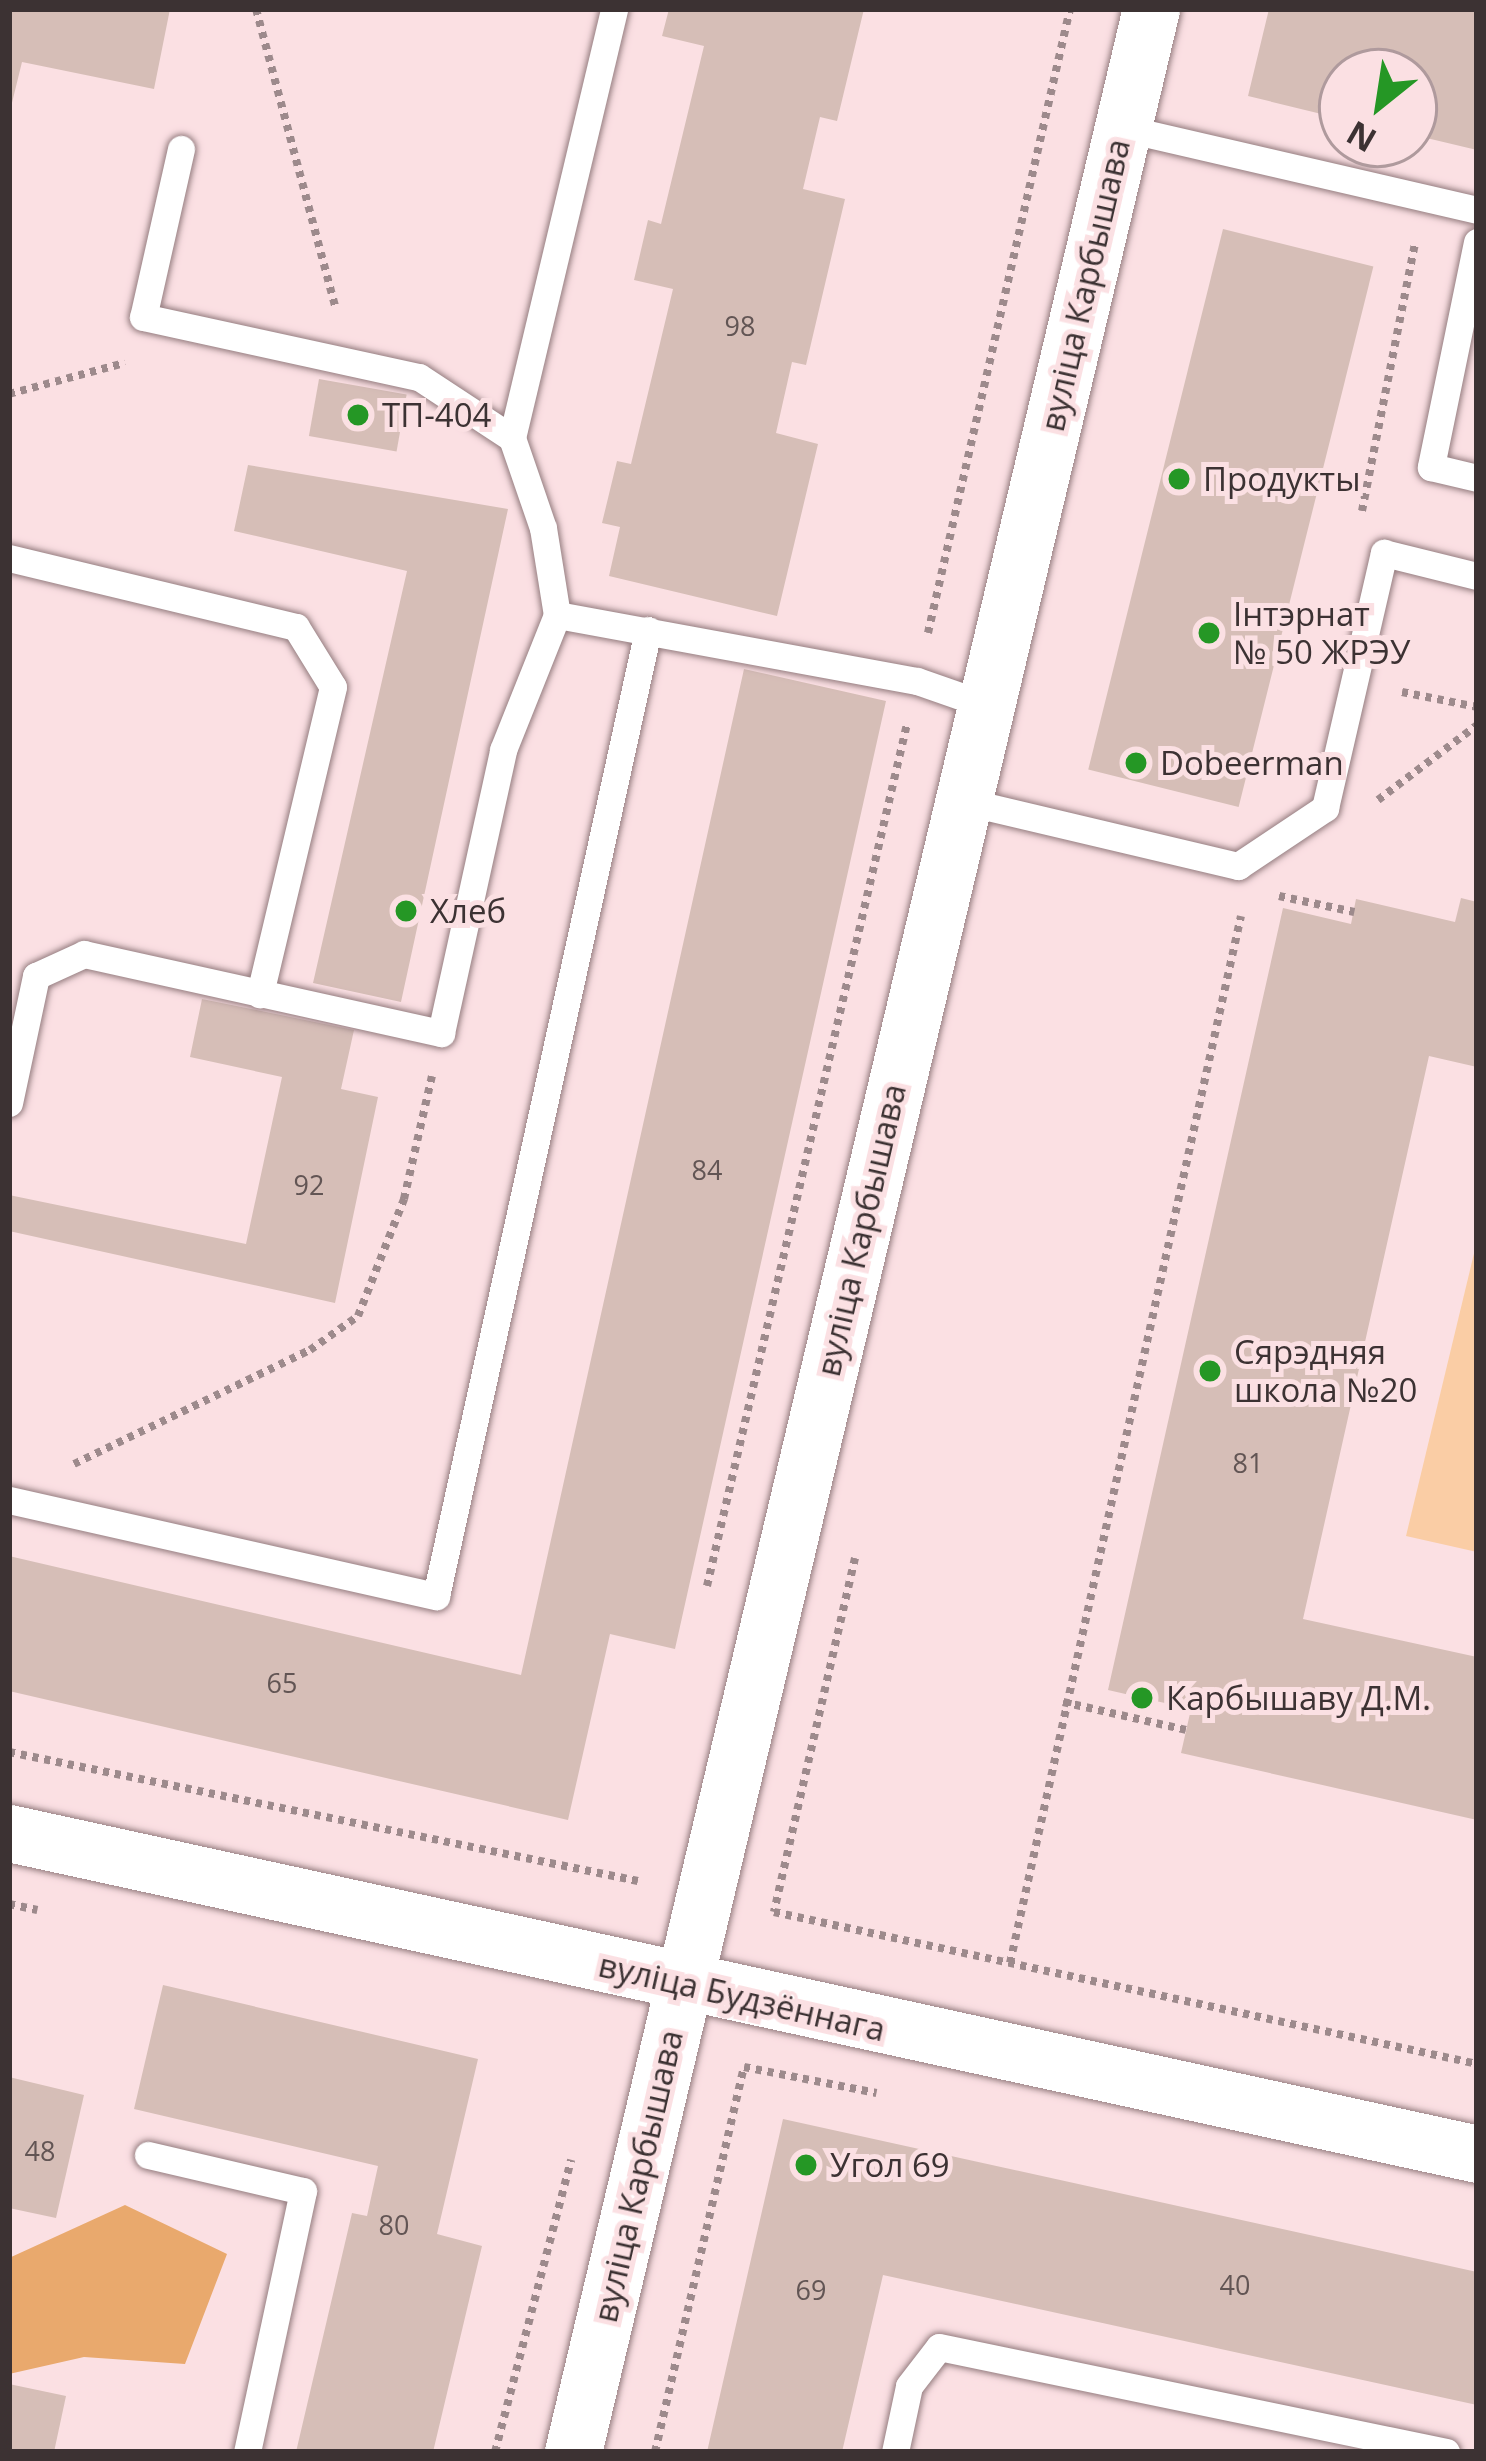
<!DOCTYPE html>
<html>
<head>
<meta charset="utf-8">
<style>
  body { margin:0 }
  #map { position:relative; width:1486px; height:2461px; overflow:hidden; background:#fbe0e3; font-family:"Open Sans",sans-serif }
  div>[style] { position:absolute }
  .green>* { inset:0; background:#facda5 }
  .forest>* { inset:0; background:#e9a96d }
  .building>* { inset:0; background:#d6beb7; transform-origin:0 0 }
  .path>* { height:8px; margin-top:-4px; transform-origin:0; background:repeating-linear-gradient(90deg,#9d8a8c 0 6px,transparent 0 12px) }
  .roads { filter:drop-shadow(0 0 3px #957d80) drop-shadow(0 0 3px #957d80) }
  .service>* { height:27px; margin:-13.5px; padding:0 13.5px; transform-origin:13.5px; border-radius:13.5px; background:#fff }
  .minor>* { height:57px; margin:-28.5px; padding:0 28.5px; transform-origin:28.5px; border-radius:28.5px; background:#fff }
  .dots>* { width:33px; height:33px; translate:-50% -50%; box-sizing:border-box; border:6px solid #fbe0e3; border-radius:50% }
  span { translate:-50% -50%; white-space:nowrap; text-align:center; line-height:1.15; -webkit-text-stroke:10px #fbe0e3; paint-order:stroke }
  .number-label { font-size:27px; color:#625554 }
  .number-label span { -webkit-text-stroke-width:0 }
  .street-label { font-size:33px; color:#3c3233 }
  .poi-label { font-size:33px; color:#3c3233 }
  .left { translate:0 -50%; text-align:left }
  .frame { position:absolute; inset:0; border:12px solid #3c3233; pointer-events:none }
  .north { position:absolute; left:1318px; top:48px; width:120px; height:120px; box-sizing:border-box; background:#fbe0e3; border:3px solid #af9a9d; border-radius:50%; rotate:210deg; font-size:33px; font-weight:700; line-height:48px; text-align:center; color:#3c3233 }
  .north::after { content:''; display:block; margin:auto; width:42px; height:54px; background:#259725; clip-path:polygon(50% 0,100% 100%,50% 72%,0 100%) }
</style>
</head>
<body>
<div id="map">
  <div class="green">
    <div style="clip-path:polygon(1477px 1241px,1477px 1552px,1406px 1536px)"></div>
  </div>
  <div class="forest">
    <div style="clip-path:polygon(125px 2205px,227px 2254px,185px 2364px,84px 2357px,9px 2374px,9px 2258px)"></div>
  </div>
  <div class="building">
    <div style="clip-path:polygon(9px 9px,170px 9px,154px 89px,22px 62px,9px 115px)"></div>
    <div style="clip-path:polygon(669px 9px,864px 9px,837px 121px,820px 117px,803px 189px,845px 199px,806px 365px,792px 362px,776px 433px,818px 444px,777px 616px,609px 576px,620px 527px,602px 523px,617px 461px,631px 464px,673px 289px,634px 280px,648px 220px,661px 224px,704px 46px,662px 36px)"></div>
    <div style="clip-path:polygon(1269px 9px,1477px 9px,1477px 150px,1414px 135px,1414px 72px,1342px 72px,1342px 119px,1248px 96px)"></div>
    <div style="left:1223px;top:229px;width:155px;height:557px;rotate:14deg"></div>
    <div style="left:319px;top:379px;width:89px;height:58px;rotate:10deg"></div>
    <div style="clip-path:polygon(248px 465px,508px 509px,401px 1002px,313px 983px,407px 571px,234px 531px)"></div>
    <div style="clip-path:polygon(744px 669px,886px 701px,675px 1649px,610px 1634px,568px 1820px,9px 1691px,9px 1556px,521px 1675px)"></div>
    <div style="clip-path:polygon(1461px 898px,1477px 902px,1477px 1067px,1429px 1056px,1303px 1619px,1477px 1657px,1477px 1820px,1181px 1753px,1191px 1709px,1108px 1690px,1283px 908px,1351px 924px,1356px 899px,1455px 922px)"></div>
    <div style="clip-path:polygon(202px 999px,354px 1030px,341px 1089px,378px 1097px,335px 1303px,9px 1231px,9px 1195px,246px 1244px,282px 1077px,190px 1057px)"></div>
    <div style="clip-path:polygon(163px 1985px,478px 2059px,437px 2234px,482px 2246px,433px 2452px,296px 2452px,352px 2213px,367px 2216px,378px 2166px,134px 2109px)"></div>
    <div style="clip-path:polygon(9px 2077px,84px 2095px,56px 2218px,9px 2208px)"></div>
    <div style="clip-path:polygon(783px 2119px,1477px 2272px,1477px 2405px,883px 2275px,842px 2452px,707px 2452px)"></div>
    <div style="clip-path:polygon(9px 2384px,66px 2396px,54px 2452px,9px 2452px)"></div>
  </div>
  <div class="path">
    <div style="left:256px;top:9px;width:310px;rotate:75.1deg"></div>
    <div style="left:9px;top:394px;width:120px;rotate:-15deg"></div>
    <div style="left:1362px;top:511px;width:272px;rotate:-78.8deg"></div>
    <div style="left:928px;top:633px;width:640px;rotate:-77.18deg"></div>
    <div style="left:1402px;top:692px;width:76px;rotate:11.3deg"></div>
    <div style="left:1378px;top:800px;width:124px;rotate:-37.1deg"></div>
    <div style="left:1279px;top:896px;width:77px;rotate:12deg"></div>
    <div style="left:74px;top:1464px;width:262px;rotate:-25.8deg"></div>
    <div style="left:310px;top:1350px;width:59px;rotate:-35.3deg"></div>
    <div style="left:358px;top:1316px;width:126px;rotate:-68.5deg"></div>
    <div style="left:404px;top:1199px;width:126px;rotate:-77.2deg"></div>
    <div style="left:855px;top:1558px;width:363px;rotate:102.9deg"></div>
    <div style="left:774px;top:1912px;width:719px;rotate:12.2deg"></div>
    <div style="left:707px;top:1586px;width:885px;rotate:-76.94deg"></div>
    <div style="left:1063px;top:1702px;width:126px;rotate:12.8deg"></div>
    <div style="left:9px;top:1752px;width:642px;rotate:11.59deg"></div>
    <div style="left:9px;top:1904px;width:29px;rotate:12deg"></div>
    <div style="left:1010px;top:1963px;width:1072px;rotate:-77.56deg"></div>
    <div style="left:495px;top:2452px;width:302px;rotate:-75.4deg"></div>
    <div style="left:655px;top:2452px;width:395px;rotate:-77deg"></div>
    <div style="left:744px;top:2067px;width:135px;rotate:11.1deg"></div>
  </div>
  <div class="roads">
    <div class="service">
      <div style="left:1122px;top:128px;width:364px;rotate:13deg"></div>
      <div style="left:181px;top:149px;width:172px;rotate:102.7deg"></div>
      <div style="left:143px;top:317px;width:282px;rotate:12.3deg"></div>
      <div style="left:419px;top:377px;width:111px;rotate:33.3deg"></div>
      <div style="left:512px;top:438px;width:95px;rotate:71deg"></div>
      <div style="left:543px;top:528px;width:88px;rotate:80.9deg"></div>
      <div style="left:557px;top:615px;width:366px;rotate:10.4deg"></div>
      <div style="left:917px;top:681px;width:73px;rotate:19.2deg"></div>
      <div style="left:1477px;top:242px;width:230px;rotate:101.6deg"></div>
      <div style="left:1431px;top:467px;width:47px;rotate:13.4deg"></div>
      <div style="left:512px;top:438px;width:441px;rotate:-76.6deg"></div>
      <div style="left:9px;top:558px;width:295px;rotate:13.5deg"></div>
      <div style="left:296px;top:627px;width:70px;rotate:58.3deg"></div>
      <div style="left:333px;top:687px;width:316px;rotate:103.4deg"></div>
      <div style="left:963px;top:801px;width:283px;rotate:13.3deg"></div>
      <div style="left:1238px;top:866px;width:105px;rotate:-33.7deg"></div>
      <div style="left:1325px;top:808px;width:262px;rotate:-77deg"></div>
      <div style="left:1384px;top:553px;width:96px;rotate:13.9deg"></div>
      <div style="left:9px;top:1103px;width:130px;rotate:-78deg"></div>
      <div style="left:36px;top:976px;width:53px;rotate:-24.6deg"></div>
      <div style="left:84px;top:954px;width:366px;rotate:12.5deg"></div>
      <div style="left:441px;top:1033px;width:290px;rotate:-77.6deg"></div>
      <div style="left:503px;top:750px;width:145px;rotate:-68.2deg"></div>
      <div style="left:9px;top:1500px;width:438px;rotate:12.7deg"></div>
      <div style="left:436px;top:1596px;width:989px;rotate:-77.62deg"></div>
      <div style="left:148px;top:2155px;width:159px;rotate:13.1deg"></div>
      <div style="left:303px;top:2191px;width:267px;rotate:102.1deg"></div>
      <div style="left:895px;top:2452px;width:67px;rotate:-78deg"></div>
      <div style="left:909px;top:2386px;width:49px;rotate:-52.4deg"></div>
      <div style="left:939px;top:2347px;width:518px;rotate:11.7deg"></div>
    </div>
    <div class="minor">
      <div style="left:9px;top:1833px;width:1503px;rotate:12.33deg"></div>
      <div style="left:573px;top:2452px;width:2510px;rotate:-76.69deg"></div>
    </div>
  </div>
  <div class="dots">
    <div style="left:358px;top:415px;background:#259725"></div>
    <div style="left:1179px;top:479px;background:#259725"></div>
    <div style="left:1209px;top:633px;background:#259725"></div>
    <div style="left:1136px;top:763px;background:#259725"></div>
    <div style="left:406px;top:911px;background:#259725"></div>
    <div style="left:1210px;top:1371px;background:#259725"></div>
    <div style="left:1142px;top:1698px;background:#259725"></div>
    <div style="left:806px;top:2165px;background:#259725"></div>
  </div>
  <div class="number-label">
    <span style="left:740px;top:326px">98</span>
    <span style="left:707px;top:1170px">84</span>
    <span style="left:309px;top:1185px">92</span>
    <span style="left:1248px;top:1463px">81</span>
    <span style="left:282px;top:1683px">65</span>
    <span style="left:40px;top:2151px">48</span>
    <span style="left:394px;top:2225px">80</span>
    <span style="left:1235px;top:2285px">40</span>
    <span style="left:811px;top:2290px">69</span>
  </div>
  <div class="street-label">
    <span style="left:1085px;top:285px;rotate:-77deg">вуліца Карбышава</span>
    <span style="left:861px;top:1230px;rotate:-77deg">вуліца Карбышава</span>
    <span style="left:742px;top:1997px;rotate:13deg">вуліца Будзённага</span>
    <span style="left:638px;top:2176px;rotate:-77deg">вуліца Карбышава</span>
  </div>
  <div class="poi-label">
    <span class="left" style="left:382px;top:415px">ТП-404</span>
    <span class="left" style="left:1203px;top:479px">Продукты</span>
    <span class="left" style="left:1233px;top:633px">Інтэрнат<br>№ 50 ЖРЭУ</span>
    <span class="left" style="left:1160px;top:763px">Dobeerman</span>
    <span class="left" style="left:430px;top:911px">Хлеб</span>
    <span class="left" style="left:1234px;top:1371px">Сярэдняя<br>школа №20</span>
    <span class="left" style="left:1166px;top:1698px">Карбышаву Д.М.</span>
    <span class="left" style="left:830px;top:2165px">Угол 69</span>
  </div>
  <div class="frame"></div>
  <div class="north">N</div>
</div>
</body>
</html>
